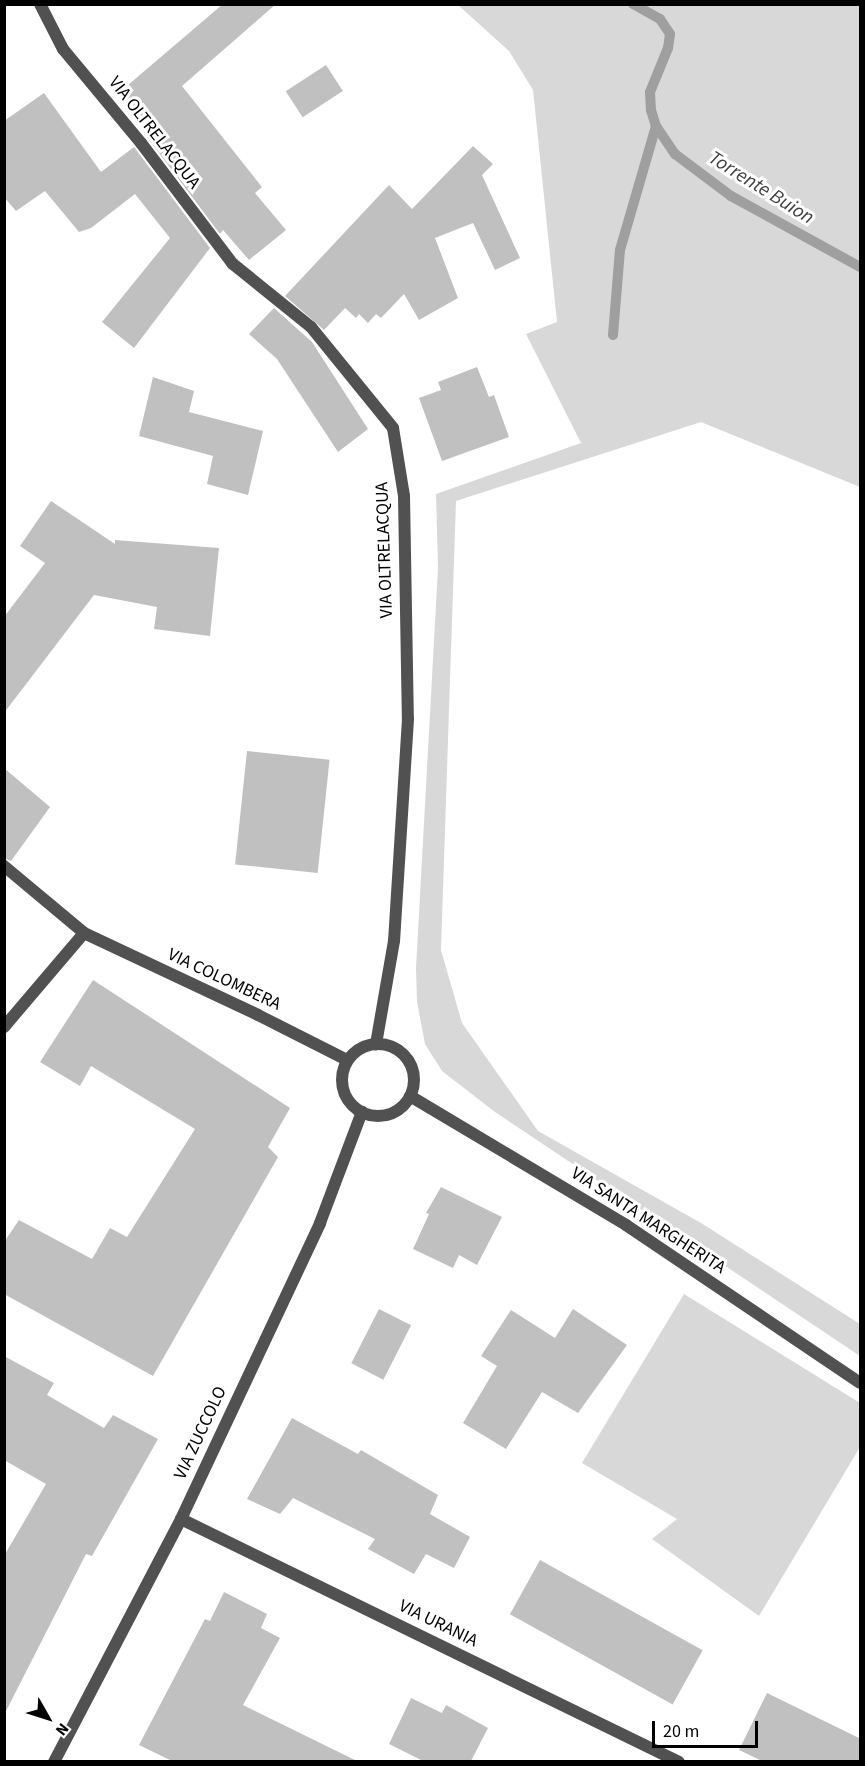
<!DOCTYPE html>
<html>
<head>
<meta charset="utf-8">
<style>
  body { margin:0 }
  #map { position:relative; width:865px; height:1766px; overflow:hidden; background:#fff; font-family:"Source Sans 3",sans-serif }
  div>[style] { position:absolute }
  .green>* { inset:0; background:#d8d8d8 }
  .stream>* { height:10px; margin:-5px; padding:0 5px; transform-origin:5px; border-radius:5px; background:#9f9f9f }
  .building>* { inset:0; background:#c0c0c0; transform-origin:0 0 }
  .minor>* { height:12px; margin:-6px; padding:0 6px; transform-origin:6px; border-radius:6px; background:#515151 }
  .minor>.ring { margin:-6px; padding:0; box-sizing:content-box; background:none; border:12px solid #515151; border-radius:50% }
  span { translate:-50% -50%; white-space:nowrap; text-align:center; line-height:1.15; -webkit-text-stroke:6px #fff; paint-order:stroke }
  .street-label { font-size:18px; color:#000 }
  .water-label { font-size:20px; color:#404040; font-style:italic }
  .frame { position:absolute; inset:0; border:6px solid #000; pointer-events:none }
  .north { position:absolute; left:18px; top:1688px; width:60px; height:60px; -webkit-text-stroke:4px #fff; paint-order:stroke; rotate:129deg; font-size:16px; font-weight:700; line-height:24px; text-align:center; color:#000 }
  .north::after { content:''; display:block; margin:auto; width:21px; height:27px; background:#000; clip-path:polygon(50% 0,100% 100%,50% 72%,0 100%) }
  .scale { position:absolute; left:652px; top:1721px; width:106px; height:27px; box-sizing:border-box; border:3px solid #000; border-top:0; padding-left:8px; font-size:18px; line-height:21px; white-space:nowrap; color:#000; -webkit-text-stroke:4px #fff; paint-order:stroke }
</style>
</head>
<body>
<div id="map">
  <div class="green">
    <div style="clip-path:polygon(458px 5px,860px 5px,860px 487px,701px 422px,456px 501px,441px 950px,462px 1023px,538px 1131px,701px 1223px,860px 1324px,860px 1356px,495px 1112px,442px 1071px,425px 1044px,417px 1002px,416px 968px,438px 568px,436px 494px,581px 443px,526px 334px,557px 322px,533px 90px,509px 51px)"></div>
    <div style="clip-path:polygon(684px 1294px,860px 1403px,860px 1447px,759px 1616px,652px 1539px,677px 1519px,582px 1463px)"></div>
  </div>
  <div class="stream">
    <div style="left:633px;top:4px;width:31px;rotate:29deg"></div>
    <div style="left:660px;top:19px;width:18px;rotate:56deg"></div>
    <div style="left:670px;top:34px;width:14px;rotate:98deg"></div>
    <div style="left:668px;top:48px;width:48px;rotate:112.2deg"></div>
    <div style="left:650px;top:92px;width:18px;rotate:87deg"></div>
    <div style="left:651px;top:110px;width:17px;rotate:73deg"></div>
    <div style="left:656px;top:126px;width:34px;rotate:56deg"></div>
    <div style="left:675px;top:154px;width:70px;rotate:36.9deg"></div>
    <div style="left:731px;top:196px;width:147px;rotate:28.8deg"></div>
    <div style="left:613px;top:335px;width:85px;rotate:-85.3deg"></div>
    <div style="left:620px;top:250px;width:129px;rotate:-73.8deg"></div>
  </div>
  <div class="building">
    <div style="clip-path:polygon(223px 4px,276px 4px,182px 86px,262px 187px,255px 193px,286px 230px,249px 260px,223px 230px,220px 234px,147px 137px,154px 131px,121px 91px)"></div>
    <div style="left:326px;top:65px;width:31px;height:48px;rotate:57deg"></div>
    <div style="clip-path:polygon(44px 93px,101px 172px,134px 147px,210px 248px,134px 348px,102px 322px,170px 238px,135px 194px,91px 228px,79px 232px,45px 191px,16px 211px,4px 197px,4px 121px)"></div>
    <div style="clip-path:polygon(473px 146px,493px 164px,482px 175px,520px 258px,495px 270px,473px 223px,435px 238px,458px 298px,419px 320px,404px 294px,381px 318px,376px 314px,368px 323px,359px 314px,356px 318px,345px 308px,324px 330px,285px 296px,389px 185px,412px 209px)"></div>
    <div style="clip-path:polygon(274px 308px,312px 342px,368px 429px,338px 452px,277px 359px,249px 334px)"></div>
    <div style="clip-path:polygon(477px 367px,489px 397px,494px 395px,509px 437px,442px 461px,419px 398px,441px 390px,438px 382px)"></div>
    <div style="clip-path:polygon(153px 377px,194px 391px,189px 412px,263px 431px,248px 495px,207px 484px,213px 456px,139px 436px)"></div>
    <div style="clip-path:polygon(51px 501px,115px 544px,115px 540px,219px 548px,210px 636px,154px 629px,157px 607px,94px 595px,4px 713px,4px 617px,45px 563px,20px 546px)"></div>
    <div style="left:247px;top:751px;width:83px;height:114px;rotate:6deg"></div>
    <div style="clip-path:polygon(4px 768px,50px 807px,11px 861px,4px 858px)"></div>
    <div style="clip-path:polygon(93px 980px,290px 1108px,268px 1147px,278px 1157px,153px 1376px,4px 1294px,4px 1242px,19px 1220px,92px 1259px,110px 1228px,127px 1237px,195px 1129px,91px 1066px,80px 1086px,40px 1062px)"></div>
    <div style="clip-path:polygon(441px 1187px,502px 1217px,477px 1265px,459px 1255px,453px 1268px,413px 1249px,429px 1214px,426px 1213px)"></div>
    <div style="left:379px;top:1309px;width:36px;height:61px;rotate:27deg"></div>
    <div style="clip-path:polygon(573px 1309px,627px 1345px,578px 1413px,542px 1392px,506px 1449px,463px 1423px,497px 1366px,481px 1356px,511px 1310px,555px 1338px)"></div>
    <div style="clip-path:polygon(4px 1356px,54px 1383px,47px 1395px,104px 1428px,113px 1415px,158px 1439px,92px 1556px,86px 1554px,4px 1715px,4px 1556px,46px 1484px,4px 1460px)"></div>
    <div style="clip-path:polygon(292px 1418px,358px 1454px,361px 1450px,438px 1495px,430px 1514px,470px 1537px,454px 1568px,426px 1554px,414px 1574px,368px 1549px,375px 1539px,293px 1498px,280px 1514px,247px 1499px)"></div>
    <div style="left:540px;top:1560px;width:186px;height:62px;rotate:29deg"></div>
    <div style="clip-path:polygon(224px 1592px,267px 1614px,261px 1628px,280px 1638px,243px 1705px,357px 1761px,172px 1761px,139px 1745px,205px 1619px,210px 1621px)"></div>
    <div style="clip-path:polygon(767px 1693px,861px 1739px,861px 1761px,762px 1761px,739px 1750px)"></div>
    <div style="clip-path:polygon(411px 1698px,442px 1713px,446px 1705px,488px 1728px,471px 1761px,423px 1761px,389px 1744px)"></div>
  </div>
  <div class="minor">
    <div style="left:40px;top:4px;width:51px;rotate:62.9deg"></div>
    <div style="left:63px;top:49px;width:122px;rotate:50.3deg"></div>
    <div style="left:141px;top:143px;width:152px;rotate:52.8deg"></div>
    <div style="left:233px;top:264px;width:100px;rotate:38.9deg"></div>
    <div style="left:311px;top:327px;width:130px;rotate:50.9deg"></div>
    <div style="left:393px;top:428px;width:69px;rotate:80.8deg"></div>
    <div style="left:404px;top:496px;width:223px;rotate:89deg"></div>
    <div style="left:408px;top:719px;width:222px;rotate:93.6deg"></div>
    <div style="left:394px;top:941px;width:105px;rotate:99.9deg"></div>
    <div style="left:4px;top:866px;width:104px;rotate:39.9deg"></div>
    <div style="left:84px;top:933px;width:192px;rotate:25.2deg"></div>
    <div style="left:258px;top:1015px;width:100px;rotate:26.8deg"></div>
    <div style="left:4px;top:1027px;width:123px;rotate:-49.6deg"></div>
    <div class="ring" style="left:342px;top:1044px;width:60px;height:60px"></div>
    <div style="left:410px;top:1096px;width:252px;rotate:30.8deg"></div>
    <div style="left:626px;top:1225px;width:282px;rotate:34deg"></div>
    <div style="left:181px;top:1519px;width:554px;rotate:26.01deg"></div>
    <div style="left:54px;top:1762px;width:274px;rotate:-62.4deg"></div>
    <div style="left:181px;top:1519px;width:327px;rotate:-64.8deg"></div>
    <div style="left:320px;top:1223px;width:119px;rotate:-69.3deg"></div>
  </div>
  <div class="street-label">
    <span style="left:154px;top:133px;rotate:52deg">VIA OLTRELACQUA</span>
    <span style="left:385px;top:550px;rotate:-92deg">VIA OLTRELACQUA</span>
    <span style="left:224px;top:980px;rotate:25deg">VIA COLOMBERA</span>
    <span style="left:648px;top:1221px;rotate:33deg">VIA SANTA MARGHERITA</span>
    <span style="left:201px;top:1433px;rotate:-65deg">VIA ZUCCOLO</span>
    <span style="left:438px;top:1624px;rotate:26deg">VIA URANIA</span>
  </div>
  <div class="water-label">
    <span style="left:761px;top:188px;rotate:32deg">Torrente Buion</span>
  </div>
  <div class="frame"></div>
  <div class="north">N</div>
  <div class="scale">20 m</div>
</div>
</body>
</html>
